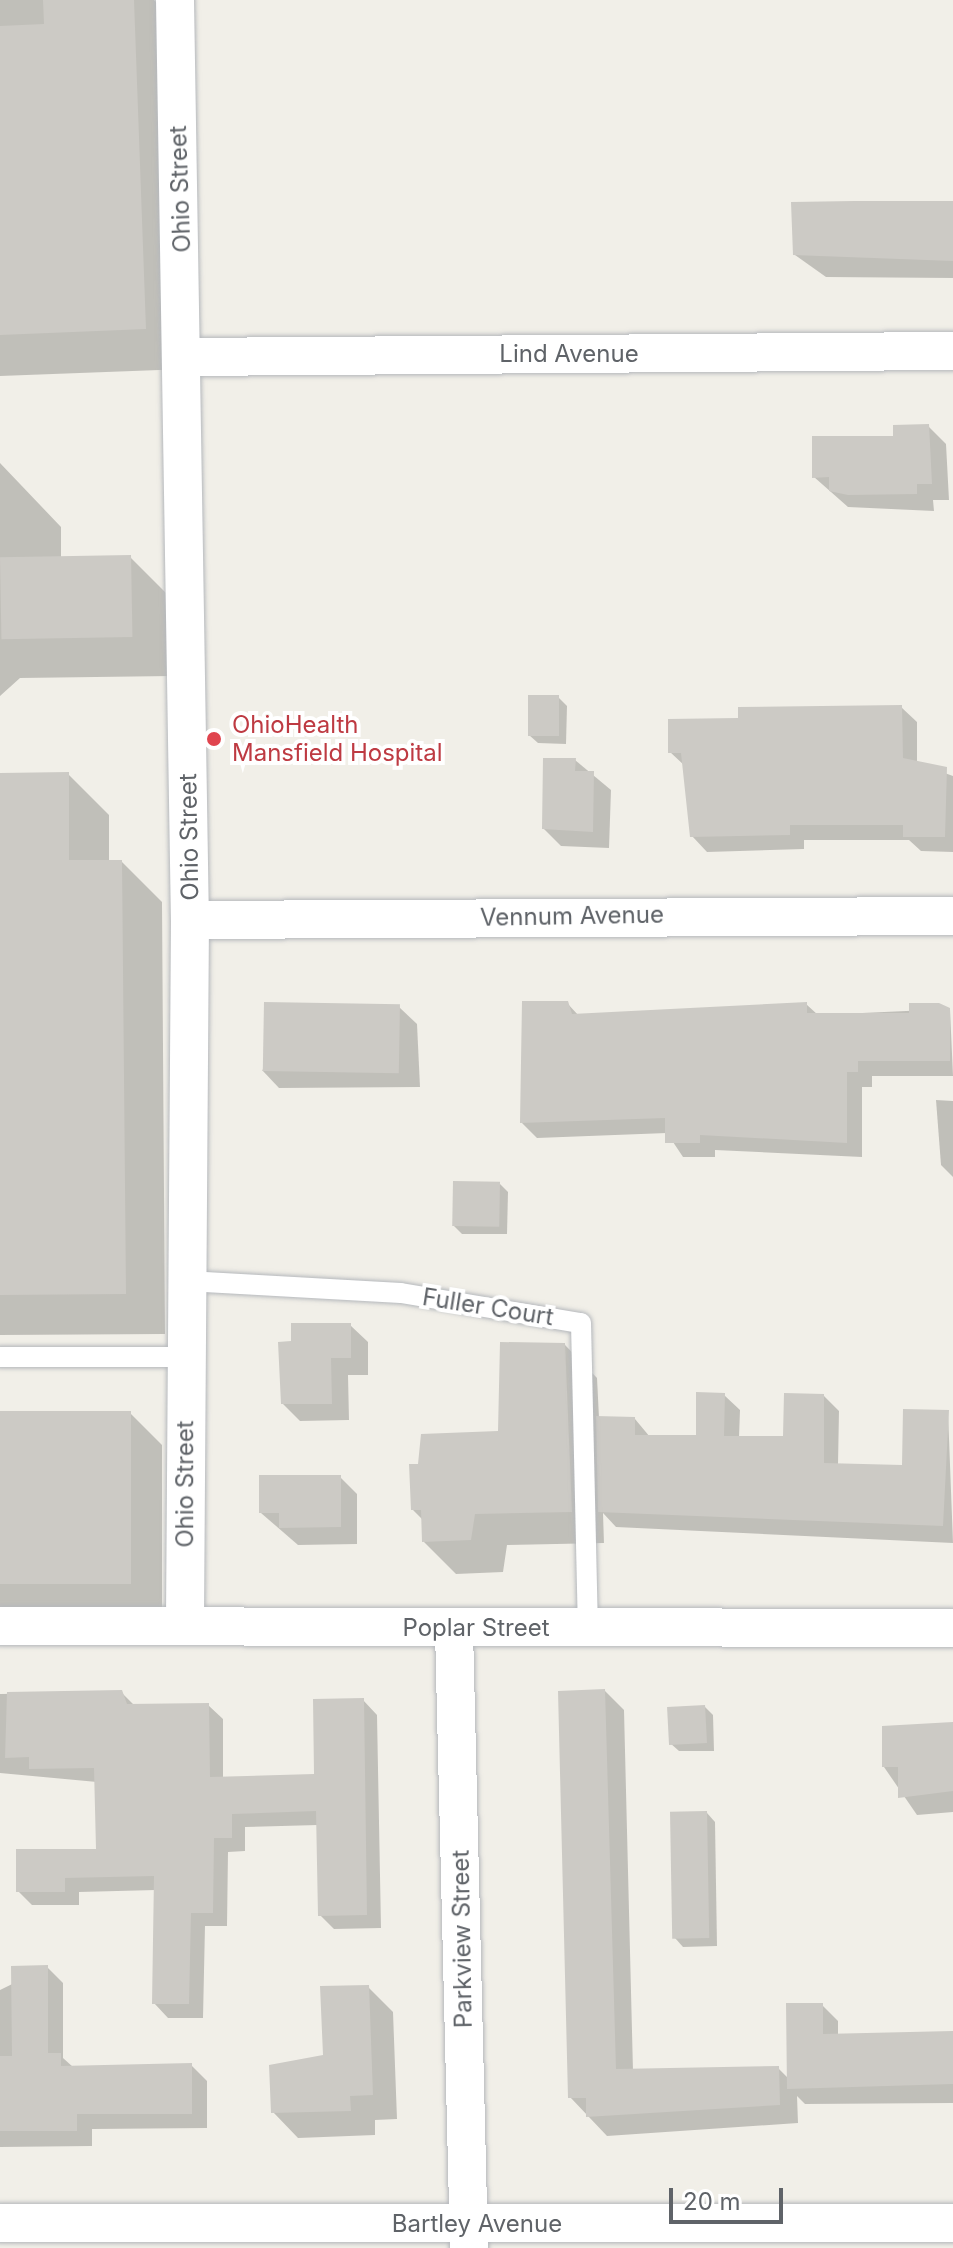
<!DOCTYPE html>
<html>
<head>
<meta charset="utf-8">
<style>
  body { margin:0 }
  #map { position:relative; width:953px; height:2248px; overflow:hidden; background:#f1efe8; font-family:Inter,sans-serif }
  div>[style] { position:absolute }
  .shadow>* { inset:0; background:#0003 }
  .building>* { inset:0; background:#cccac5; transform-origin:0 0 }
  .roads { filter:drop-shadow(0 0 2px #b5b8bc) drop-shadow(0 0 2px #b5b8bc) }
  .service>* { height:20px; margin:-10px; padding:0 10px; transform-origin:10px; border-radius:10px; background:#fff }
  .minor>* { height:38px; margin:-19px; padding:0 19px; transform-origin:19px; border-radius:19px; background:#fff }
  .dots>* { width:22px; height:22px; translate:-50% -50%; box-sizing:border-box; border:4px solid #fff; border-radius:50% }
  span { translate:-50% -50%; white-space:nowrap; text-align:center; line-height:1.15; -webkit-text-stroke:8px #fff; paint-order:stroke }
  .street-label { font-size:24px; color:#5f6368 }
  .health-label { font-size:24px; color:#be3a42 }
  .left { translate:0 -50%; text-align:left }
  .scale { position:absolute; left:669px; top:2188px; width:114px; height:36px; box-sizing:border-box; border:4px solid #5f6368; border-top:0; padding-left:10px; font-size:24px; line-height:28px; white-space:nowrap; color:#5f6368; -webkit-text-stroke:6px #fff; paint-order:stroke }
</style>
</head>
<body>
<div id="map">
  <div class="shadow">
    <div style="clip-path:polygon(0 0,154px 0,172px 18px,186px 369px,0 376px)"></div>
    <div style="clip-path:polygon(953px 201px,953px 278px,826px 277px,795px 255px,793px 204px)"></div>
    <div style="clip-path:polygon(928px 426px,946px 444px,949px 500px,933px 500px,934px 511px,848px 507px,814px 477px)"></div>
    <div style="clip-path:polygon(0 463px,61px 527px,61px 558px,130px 557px,171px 598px,172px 676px,20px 678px,0 696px)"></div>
    <div style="clip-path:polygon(558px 697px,567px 706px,566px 744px,538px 743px,529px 735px)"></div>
    <div style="clip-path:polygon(901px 707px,917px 722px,917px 763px,953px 776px,953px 852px,921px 851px,909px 840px,804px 840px,804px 849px,707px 852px,692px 836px,685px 766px,670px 752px,740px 720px)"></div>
    <div style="clip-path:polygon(575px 760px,611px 790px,609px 848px,561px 846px,544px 829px)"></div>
    <div style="clip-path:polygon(68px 774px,109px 815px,109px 862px,122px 862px,162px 902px,165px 1334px,0 1335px,0 775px)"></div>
    <div style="clip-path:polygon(524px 1003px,567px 1003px,579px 1016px,806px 1004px,818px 1015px,950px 1009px,953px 1076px,872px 1076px,872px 1087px,862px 1087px,862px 1157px,715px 1150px,715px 1157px,683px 1157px,667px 1133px,537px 1138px,522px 1123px)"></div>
    <div style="clip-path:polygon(399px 1007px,417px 1024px,420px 1087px,279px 1088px,262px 1070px)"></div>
    <div style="clip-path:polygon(936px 1100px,953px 1101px,953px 1177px,941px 1165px)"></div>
    <div style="clip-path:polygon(500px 1184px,508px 1192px,507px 1234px,462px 1234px,453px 1225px)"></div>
    <div style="clip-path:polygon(350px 1325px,368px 1342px,368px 1375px,348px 1375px,349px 1420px,300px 1421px,283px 1404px,293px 1343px)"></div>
    <div style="clip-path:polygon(565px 1345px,597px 1378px,599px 1418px,635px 1419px,650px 1437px,698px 1437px,724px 1395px,740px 1410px,739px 1438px,785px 1438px,824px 1396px,839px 1411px,838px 1465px,904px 1467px,948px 1412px,953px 1543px,616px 1527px,603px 1513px,604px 1543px,507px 1545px,503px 1572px,456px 1574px,424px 1542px,423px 1520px,413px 1510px,420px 1466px,499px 1433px)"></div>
    <div style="clip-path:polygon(130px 1413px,162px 1445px,162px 1614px,0 1615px,0 1414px)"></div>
    <div style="clip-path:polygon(340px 1477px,357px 1494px,357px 1544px,298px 1545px,261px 1513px)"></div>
    <div style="clip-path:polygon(605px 1691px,624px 1710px,633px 2071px,778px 2068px,789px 2079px,822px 2005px,838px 2021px,838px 2035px,953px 2033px,953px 2103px,805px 2104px,797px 2096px,798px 2123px,607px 2136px,570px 2097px)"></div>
    <div style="clip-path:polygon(121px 1692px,135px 1706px,208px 1705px,223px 1719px,223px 1779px,316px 1776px,363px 1700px,377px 1715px,381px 1928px,334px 1929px,320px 1915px,318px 1825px,245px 1827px,245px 1851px,228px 1852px,227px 1926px,205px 1926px,203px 2018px,168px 2018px,154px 2003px,156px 1890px,79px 1892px,79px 1905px,32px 1905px,18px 1891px,98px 1851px,97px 1782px,0 1773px,0 1694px)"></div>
    <div style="clip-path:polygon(705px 1707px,713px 1715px,714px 1751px,679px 1751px,670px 1743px)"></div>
    <div style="clip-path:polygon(953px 1726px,953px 1812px,917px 1815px,884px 1767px)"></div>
    <div style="clip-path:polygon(707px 1813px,715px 1822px,717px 1946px,683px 1947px,675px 1938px)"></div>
    <div style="clip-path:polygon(47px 1967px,63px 1983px,63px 2058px,73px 2067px,191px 2065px,207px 2081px,207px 2128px,92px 2129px,92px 2146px,0 2147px,0 1990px)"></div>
    <div style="clip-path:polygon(368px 1987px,393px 2012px,397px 2119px,375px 2120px,375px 2135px,298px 2138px,273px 2112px,325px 2056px)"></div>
  </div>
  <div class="building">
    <div style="clip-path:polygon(43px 0,134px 0,146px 329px,0 335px,0 26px,44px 24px)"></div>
    <div style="clip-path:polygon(854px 201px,953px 201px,953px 261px,793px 255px,791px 202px)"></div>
    <div style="clip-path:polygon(929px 424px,932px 484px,917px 484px,917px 494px,848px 495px,829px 491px,829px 477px,812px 478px,812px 436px,893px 436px,893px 425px)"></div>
    <div style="left:131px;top:555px;width:82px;height:131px;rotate:89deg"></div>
    <div style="left:528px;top:695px;width:31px;height:41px"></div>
    <div style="clip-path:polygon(902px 705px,903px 758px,947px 767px,945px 837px,903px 837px,903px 825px,790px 825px,790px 835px,690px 837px,681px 753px,668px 753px,668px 719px,738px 718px,738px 707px)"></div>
    <div style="clip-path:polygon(543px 758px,576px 758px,575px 771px,594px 771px,593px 832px,542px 829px)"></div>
    <div style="clip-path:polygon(69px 772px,69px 860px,122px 860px,126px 1294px,0 1295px,0 773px)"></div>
    <div style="clip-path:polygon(522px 1001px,568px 1001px,572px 1014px,807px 1002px,807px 1013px,909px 1013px,909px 1003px,939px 1003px,950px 1008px,950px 1061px,858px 1061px,858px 1072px,847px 1072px,847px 1143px,700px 1135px,700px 1143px,665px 1143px,665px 1118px,520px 1123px)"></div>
    <div style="left:264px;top:1002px;width:136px;height:69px;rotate:1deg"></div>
    <div style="left:453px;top:1181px;width:47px;height:45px;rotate:1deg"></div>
    <div style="clip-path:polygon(291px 1323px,351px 1323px,351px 1358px,331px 1358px,332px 1404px,281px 1404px,278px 1342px,291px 1341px)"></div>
    <div style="clip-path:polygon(500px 1342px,565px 1343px,572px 1512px,475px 1514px,471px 1540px,422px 1542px,421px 1510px,411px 1510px,409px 1464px,418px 1464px,421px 1434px,498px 1431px)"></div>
    <div style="clip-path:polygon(696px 1392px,725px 1393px,724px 1436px,783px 1436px,784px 1393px,824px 1394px,824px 1463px,902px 1465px,903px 1409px,949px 1410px,943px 1526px,598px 1512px,596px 1416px,635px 1417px,635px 1435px,696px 1435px)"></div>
    <div style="left:0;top:1411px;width:131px;height:173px"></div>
    <div style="clip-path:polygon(259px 1475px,341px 1475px,341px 1527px,279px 1528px,279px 1513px,259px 1513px)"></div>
    <div style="clip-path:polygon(605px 1689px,616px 2069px,779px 2066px,780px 2105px,586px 2117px,586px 2098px,568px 2098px,558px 1691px)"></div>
    <div style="clip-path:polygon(122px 1690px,127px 1704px,209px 1703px,210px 1777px,314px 1774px,313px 1699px,364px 1698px,367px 1915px,318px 1916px,316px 1811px,232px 1814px,232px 1838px,214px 1838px,213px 1913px,191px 1913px,189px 2004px,152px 2004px,154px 1876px,65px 1878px,65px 1892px,16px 1892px,16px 1849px,96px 1849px,94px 1768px,29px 1769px,29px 1757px,5px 1758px,7px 1692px)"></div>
    <div style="left:705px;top:1705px;width:38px;height:38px;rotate:87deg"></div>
    <div style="clip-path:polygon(953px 1722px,953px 1791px,898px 1798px,898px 1767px,882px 1767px,882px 1726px)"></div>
    <div style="left:707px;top:1811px;width:127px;height:37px;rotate:89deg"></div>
    <div style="clip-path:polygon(48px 1965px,48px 2053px,61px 2053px,61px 2066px,192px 2063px,192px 2114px,77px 2114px,77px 2131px,0 2131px,0 2056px,12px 2056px,11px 1966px)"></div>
    <div style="clip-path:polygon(369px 1985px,373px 2095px,350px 2096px,351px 2111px,271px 2113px,269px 2065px,323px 2055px,320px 1986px)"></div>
    <div style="clip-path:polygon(786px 2003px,823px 2003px,823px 2034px,953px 2031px,953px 2084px,787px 2089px)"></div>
  </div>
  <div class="roads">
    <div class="service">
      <div style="left:187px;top:1281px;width:214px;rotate:3.2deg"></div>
      <div style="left:401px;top:1293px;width:182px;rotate:9.5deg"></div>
      <div style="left:581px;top:1323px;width:304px;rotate:88.7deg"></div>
      <div style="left:0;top:1357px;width:186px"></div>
    </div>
    <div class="minor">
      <div style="left:175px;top:0;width:920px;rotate:89.07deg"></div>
      <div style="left:190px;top:920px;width:705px;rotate:90.41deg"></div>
      <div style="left:185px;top:357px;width:768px;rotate:-0.45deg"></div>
      <div style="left:190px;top:920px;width:763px;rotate:-0.3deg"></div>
      <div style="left:0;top:1626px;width:953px;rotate:0.12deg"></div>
      <div style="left:454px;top:1630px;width:618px;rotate:88.61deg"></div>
      <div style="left:0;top:2223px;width:953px"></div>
    </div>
  </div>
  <div class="dots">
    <div style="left:214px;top:739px;background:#e0444e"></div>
  </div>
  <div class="street-label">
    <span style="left:180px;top:189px;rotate:-92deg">Ohio Street</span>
    <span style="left:569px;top:354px">Lind Avenue</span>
    <span style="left:189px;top:837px;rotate:-91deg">Ohio Street</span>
    <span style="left:572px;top:916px;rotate:-1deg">Vennum Avenue</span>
    <span style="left:488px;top:1307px;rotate:9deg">Fuller Court</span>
    <span style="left:185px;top:1484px;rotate:-90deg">Ohio Street</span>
    <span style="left:476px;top:1628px">Poplar Street</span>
    <span style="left:462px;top:1939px;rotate:-91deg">Parkview Street</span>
    <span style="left:477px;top:2224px">Bartley Avenue</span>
  </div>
  <div class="health-label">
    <span class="left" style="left:232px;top:739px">OhioHealth<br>Mansfield Hospital</span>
  </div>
  <div class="scale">20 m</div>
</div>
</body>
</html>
